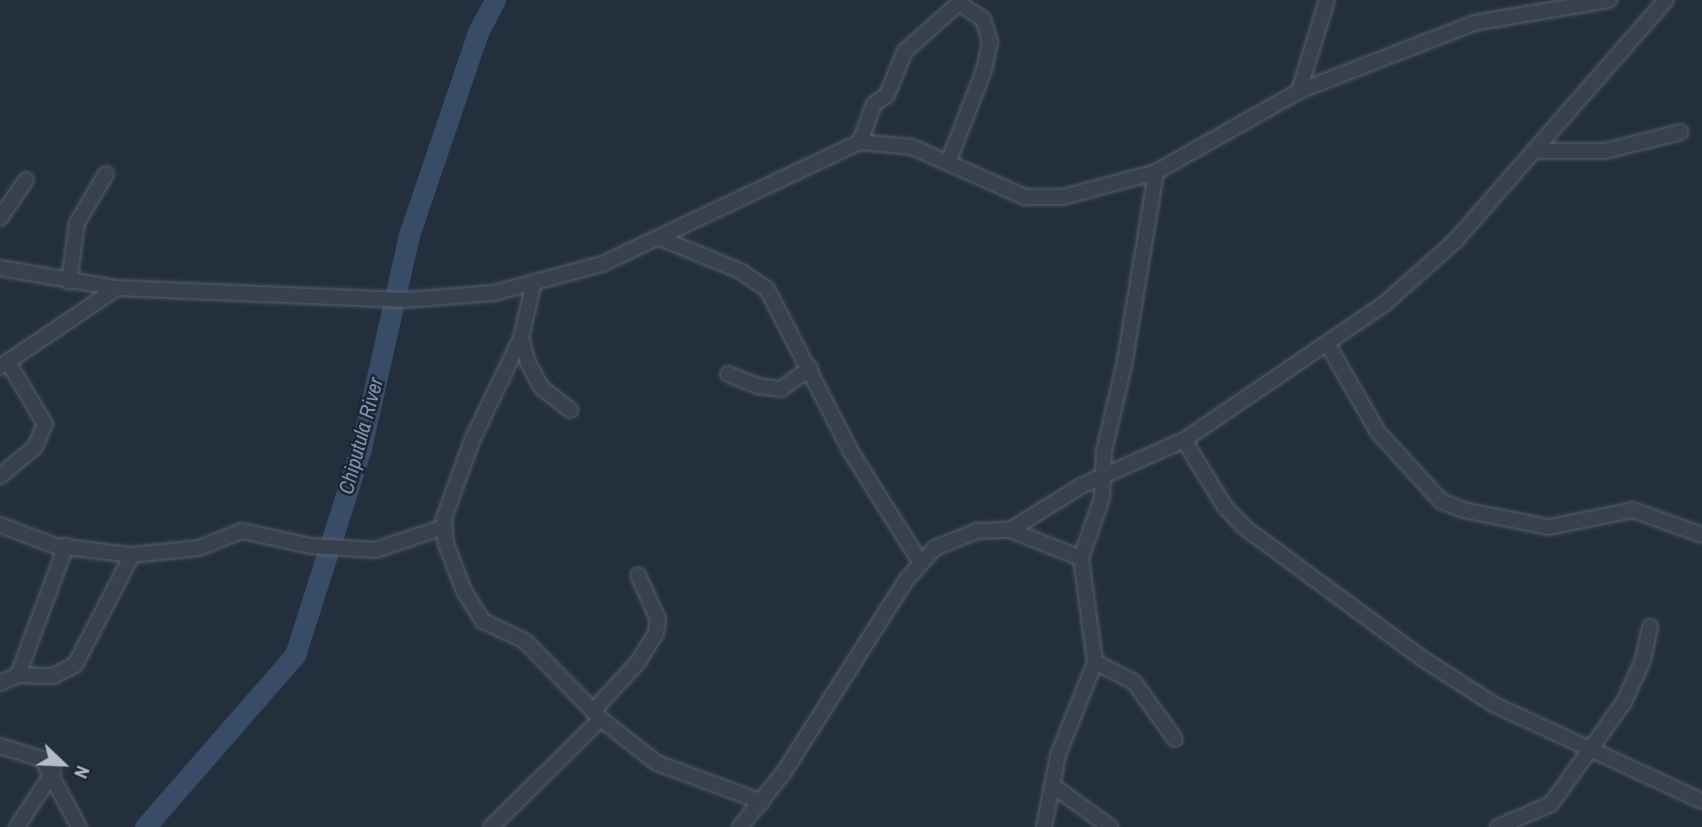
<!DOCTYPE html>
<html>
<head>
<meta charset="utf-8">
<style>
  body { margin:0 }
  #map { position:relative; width:1702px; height:827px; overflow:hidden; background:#242f3e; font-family:"Archivo Narrow",sans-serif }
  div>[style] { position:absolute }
  .river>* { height:21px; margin:-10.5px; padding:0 10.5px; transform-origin:10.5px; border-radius:10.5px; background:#394c67 }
  .roads { filter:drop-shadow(0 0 2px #565f6c) drop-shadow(0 0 2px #565f6c) }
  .street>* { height:14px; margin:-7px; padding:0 7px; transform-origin:7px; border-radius:7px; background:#38414e }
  span { translate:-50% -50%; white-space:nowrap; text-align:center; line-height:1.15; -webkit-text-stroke:5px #1d2633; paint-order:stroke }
  .water-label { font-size:21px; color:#7c92b1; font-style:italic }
  .north { position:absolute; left:28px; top:729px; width:70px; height:70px; -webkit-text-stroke:5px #1d2633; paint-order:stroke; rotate:113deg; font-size:19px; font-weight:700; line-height:28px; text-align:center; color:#b4bcc9 }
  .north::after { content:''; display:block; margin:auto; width:24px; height:32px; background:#b4bcc9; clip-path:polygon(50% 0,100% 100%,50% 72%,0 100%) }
</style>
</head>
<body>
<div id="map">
  <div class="river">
    <div style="left:145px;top:827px;width:228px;rotate:-48.9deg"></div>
    <div style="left:295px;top:655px;width:217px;rotate:-72.3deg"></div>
    <div style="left:361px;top:448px;width:218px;rotate:-77.3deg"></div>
    <div style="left:409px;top:235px;width:214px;rotate:-71.2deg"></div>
    <div style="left:478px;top:32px;width:36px;rotate:-62deg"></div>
  </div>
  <div class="roads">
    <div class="street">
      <div style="left:1299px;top:91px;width:95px;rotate:-72.9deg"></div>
      <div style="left:860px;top:142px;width:40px;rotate:-69.8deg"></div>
      <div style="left:874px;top:104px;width:16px;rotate:-35deg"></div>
      <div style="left:887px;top:95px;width:48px;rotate:-67.8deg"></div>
      <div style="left:905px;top:51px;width:72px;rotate:-41.6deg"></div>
      <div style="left:959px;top:3px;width:29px;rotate:34deg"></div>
      <div style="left:983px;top:19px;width:24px;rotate:73deg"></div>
      <div style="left:990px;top:42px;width:29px;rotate:102deg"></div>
      <div style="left:984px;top:70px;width:100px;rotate:111.2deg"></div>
      <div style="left:1534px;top:151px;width:71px"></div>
      <div style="left:1605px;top:151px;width:78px;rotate:-14deg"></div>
      <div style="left:0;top:218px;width:46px;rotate:-55.6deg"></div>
      <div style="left:660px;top:238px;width:87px;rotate:22.4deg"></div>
      <div style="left:740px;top:271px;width:32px;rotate:34deg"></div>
      <div style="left:767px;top:289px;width:183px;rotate:62.7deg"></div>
      <div style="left:851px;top:452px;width:131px;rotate:57.8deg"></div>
      <div style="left:0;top:268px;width:119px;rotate:9.7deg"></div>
      <div style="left:117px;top:288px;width:288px;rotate:2.4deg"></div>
      <div style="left:405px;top:300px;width:89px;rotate:-4.5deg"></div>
      <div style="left:494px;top:293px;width:112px;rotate:-15deg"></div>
      <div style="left:602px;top:264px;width:285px;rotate:-25.3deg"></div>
      <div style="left:860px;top:142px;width:52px;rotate:5.5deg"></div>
      <div style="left:912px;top:147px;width:124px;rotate:23.9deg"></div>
      <div style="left:1025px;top:197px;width:38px"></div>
      <div style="left:1063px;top:197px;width:96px;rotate:-15deg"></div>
      <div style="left:1156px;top:172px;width:164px;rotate:-29.5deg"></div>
      <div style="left:1299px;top:91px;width:188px;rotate:-21.2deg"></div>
      <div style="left:1474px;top:23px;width:137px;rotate:-9.7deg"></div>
      <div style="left:69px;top:282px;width:60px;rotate:-82.3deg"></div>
      <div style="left:77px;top:223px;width:57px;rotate:-59.4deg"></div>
      <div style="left:533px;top:286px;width:53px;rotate:103deg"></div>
      <div style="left:521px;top:338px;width:26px;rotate:74deg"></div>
      <div style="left:528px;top:363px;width:29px;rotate:61deg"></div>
      <div style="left:542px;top:388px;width:36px;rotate:38deg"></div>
      <div style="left:521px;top:338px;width:111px;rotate:115.6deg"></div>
      <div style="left:473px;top:438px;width:85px;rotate:109.9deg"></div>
      <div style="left:444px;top:518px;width:26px;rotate:86deg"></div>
      <div style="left:446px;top:544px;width:50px;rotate:69deg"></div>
      <div style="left:464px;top:591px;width:36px;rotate:58deg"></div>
      <div style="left:483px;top:621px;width:47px;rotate:25.5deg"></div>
      <div style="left:525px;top:641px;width:109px;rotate:45.7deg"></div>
      <div style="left:601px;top:719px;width:71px;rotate:38.2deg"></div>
      <div style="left:657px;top:763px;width:112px;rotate:20.4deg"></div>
      <div style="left:1328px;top:345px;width:100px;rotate:60.1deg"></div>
      <div style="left:1378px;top:432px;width:93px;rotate:47.6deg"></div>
      <div style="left:1441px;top:501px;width:24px;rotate:22deg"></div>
      <div style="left:1463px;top:510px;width:88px;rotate:11.2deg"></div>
      <div style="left:1549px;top:527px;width:86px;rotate:-11.4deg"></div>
      <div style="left:1633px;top:510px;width:73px;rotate:19.9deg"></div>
      <div style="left:0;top:367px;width:141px;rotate:-34deg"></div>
      <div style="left:728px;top:374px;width:31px;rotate:22deg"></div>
      <div style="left:757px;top:386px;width:24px;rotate:7deg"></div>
      <div style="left:781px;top:389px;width:36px;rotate:-36deg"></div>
      <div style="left:1184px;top:440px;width:79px;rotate:58.5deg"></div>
      <div style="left:1225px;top:507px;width:28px;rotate:46deg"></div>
      <div style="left:1244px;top:527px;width:222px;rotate:36.4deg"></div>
      <div style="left:1423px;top:659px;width:83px;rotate:32.7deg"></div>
      <div style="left:1493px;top:704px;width:230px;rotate:24.9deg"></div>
      <div style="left:0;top:476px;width:45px;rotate:-39.6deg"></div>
      <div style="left:35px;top:447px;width:25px;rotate:-67deg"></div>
      <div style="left:45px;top:424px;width:72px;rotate:-120.8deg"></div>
      <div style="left:0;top:525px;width:60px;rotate:20.6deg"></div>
      <div style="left:56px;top:546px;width:77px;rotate:6.8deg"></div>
      <div style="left:132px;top:555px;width:67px;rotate:-6deg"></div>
      <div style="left:199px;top:548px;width:46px;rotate:-21.6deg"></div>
      <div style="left:242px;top:531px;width:71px;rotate:12.3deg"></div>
      <div style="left:311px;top:546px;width:64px;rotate:3.6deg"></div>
      <div style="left:375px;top:550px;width:73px;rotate:-18.4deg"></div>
      <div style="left:1010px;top:530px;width:76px;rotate:21.5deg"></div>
      <div style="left:1095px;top:662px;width:44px;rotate:27.1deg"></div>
      <div style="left:1134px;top:682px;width:70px;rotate:54.3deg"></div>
      <div style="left:18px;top:675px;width:35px;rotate:2deg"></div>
      <div style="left:53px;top:676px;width:25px;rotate:-27deg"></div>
      <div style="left:75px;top:665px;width:124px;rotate:-62.6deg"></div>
      <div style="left:0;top:683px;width:20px;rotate:-24deg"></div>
      <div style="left:18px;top:675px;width:138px;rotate:-69.6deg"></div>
      <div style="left:593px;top:711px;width:67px;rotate:-47.4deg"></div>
      <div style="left:638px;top:662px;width:34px;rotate:-58deg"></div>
      <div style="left:656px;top:633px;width:14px;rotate:-82deg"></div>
      <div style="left:658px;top:619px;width:48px;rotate:-114.4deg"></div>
      <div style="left:0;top:746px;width:44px;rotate:17.2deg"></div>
      <div style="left:42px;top:759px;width:77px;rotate:61.4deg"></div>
      <div style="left:1052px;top:785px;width:72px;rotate:35.9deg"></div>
      <div style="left:17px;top:827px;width:66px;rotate:-56.8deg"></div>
      <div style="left:491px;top:827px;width:154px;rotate:-44.5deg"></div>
      <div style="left:740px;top:827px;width:70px;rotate:-51.3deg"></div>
      <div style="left:784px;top:772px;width:229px;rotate:-57.5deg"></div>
      <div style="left:907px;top:579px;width:42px;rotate:-47.9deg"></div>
      <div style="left:935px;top:548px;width:45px;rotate:-22deg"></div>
      <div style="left:977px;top:531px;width:33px;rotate:-2deg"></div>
      <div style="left:1010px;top:530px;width:86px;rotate:-31.7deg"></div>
      <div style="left:1083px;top:485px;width:111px;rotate:-24deg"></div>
      <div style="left:1184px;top:440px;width:240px;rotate:-34.2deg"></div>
      <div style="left:1383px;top:305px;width:96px;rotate:-41.6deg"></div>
      <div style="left:1455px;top:241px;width:320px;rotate:-48.8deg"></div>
      <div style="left:1044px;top:827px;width:73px;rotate:-79deg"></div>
      <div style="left:1058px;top:755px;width:100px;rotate:-68.3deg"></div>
      <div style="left:1095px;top:662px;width:105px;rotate:-97.7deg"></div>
      <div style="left:1081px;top:558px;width:64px;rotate:-70.7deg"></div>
      <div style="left:1102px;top:498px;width:47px;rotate:-87.6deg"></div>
      <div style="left:1104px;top:451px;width:87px;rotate:-76.8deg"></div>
      <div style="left:1124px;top:366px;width:197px;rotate:-80.6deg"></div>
      <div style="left:1498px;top:827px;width:58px;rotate:-23.5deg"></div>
      <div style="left:1551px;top:804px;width:125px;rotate:-54.4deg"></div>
      <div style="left:1624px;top:702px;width:46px;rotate:-65.7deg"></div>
      <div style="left:1643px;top:660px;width:34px;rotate:-78deg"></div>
    </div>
  </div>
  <div class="water-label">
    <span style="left:361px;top:436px;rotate:-75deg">Chiputula River</span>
  </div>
  <div class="north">N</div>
</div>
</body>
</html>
